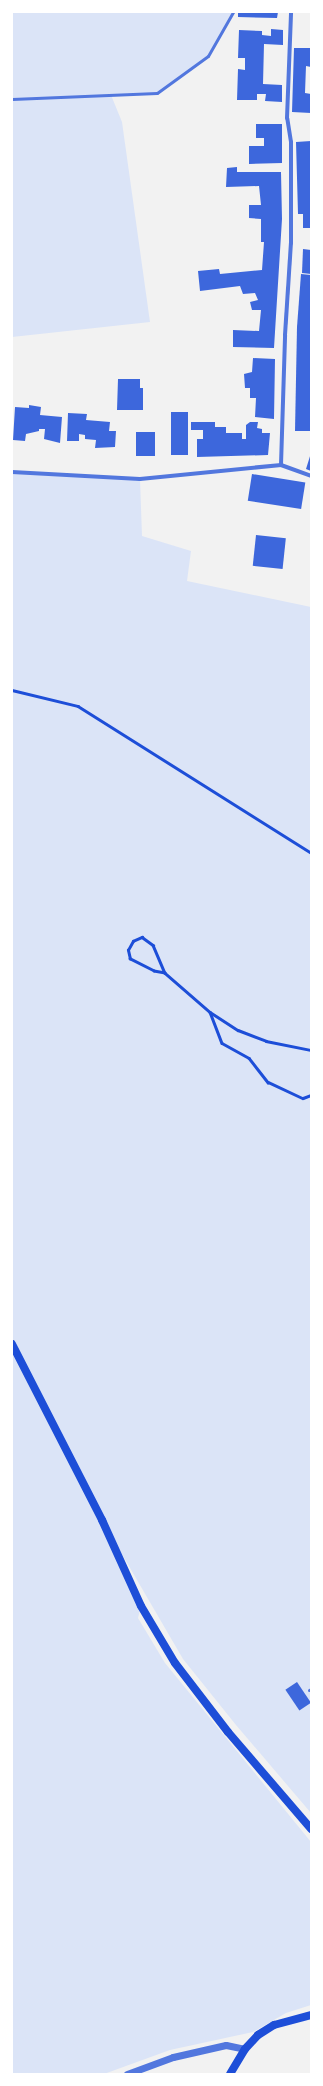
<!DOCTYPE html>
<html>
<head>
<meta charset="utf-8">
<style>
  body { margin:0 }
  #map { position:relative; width:323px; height:2086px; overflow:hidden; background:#f2f2f2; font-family:Quicksand,sans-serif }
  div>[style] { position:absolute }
  .green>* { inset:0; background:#dbe4f7 }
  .building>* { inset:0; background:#3d67dc; transform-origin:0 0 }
  .path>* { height:2.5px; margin:-1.25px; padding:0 1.25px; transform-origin:1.25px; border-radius:1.25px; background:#1d4ed8 }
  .service>* { height:3px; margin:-1.5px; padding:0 1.5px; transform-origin:1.5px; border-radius:1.5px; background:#5277de }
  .minor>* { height:4px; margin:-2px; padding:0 2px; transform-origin:2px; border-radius:2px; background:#5277de }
  .tertiary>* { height:7px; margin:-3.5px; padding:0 3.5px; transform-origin:3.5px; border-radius:3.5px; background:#5277de }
  .secondary>* { height:8px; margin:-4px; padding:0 4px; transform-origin:4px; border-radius:4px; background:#1d4ed8 }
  span { translate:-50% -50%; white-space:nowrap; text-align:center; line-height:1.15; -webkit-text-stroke:3px #fff; paint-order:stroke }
  .frame { position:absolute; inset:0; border:13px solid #fff; pointer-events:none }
</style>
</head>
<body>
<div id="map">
  <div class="green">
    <div style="clip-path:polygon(12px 12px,233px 12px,208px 56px,157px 93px,111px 95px,122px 122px,150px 322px,12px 337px)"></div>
    <div style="clip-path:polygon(12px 472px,140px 479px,142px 536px,191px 551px,187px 581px,311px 607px,311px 1813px,236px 1725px,183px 1659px,105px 1525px,141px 1606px,138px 1618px,165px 1663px,311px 1842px,311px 2005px,286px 2013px,253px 2032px,170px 2050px,104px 2074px,12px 2074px)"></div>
  </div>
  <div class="building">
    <div style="clip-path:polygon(238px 12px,278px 12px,277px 18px,238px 17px)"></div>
    <div style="clip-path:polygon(271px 29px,283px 30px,283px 45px,264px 44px,263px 84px,282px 85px,282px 102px,265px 101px,266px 94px,257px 94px,257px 100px,237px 100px,238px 69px,245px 70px,245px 58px,238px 58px,239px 30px,262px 31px,262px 35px,271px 36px)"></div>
    <div style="clip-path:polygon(294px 48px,311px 48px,311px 67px,306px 66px,305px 93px,311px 94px,311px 113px,292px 112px)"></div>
    <div style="clip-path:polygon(256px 124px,282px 124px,282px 163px,249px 164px,249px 146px,264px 146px,264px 138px,256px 138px)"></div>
    <div style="clip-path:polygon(311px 141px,311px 228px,303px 228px,303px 214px,298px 214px,296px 142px)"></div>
    <div style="clip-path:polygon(237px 167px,237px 172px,281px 172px,282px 219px,274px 348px,233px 347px,233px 330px,259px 331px,261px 310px,252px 310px,250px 302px,258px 300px,255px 293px,243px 294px,240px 286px,200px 291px,198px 271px,219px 269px,220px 274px,262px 270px,264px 242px,261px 242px,261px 219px,249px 218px,249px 205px,261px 205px,259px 186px,226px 187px,227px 168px)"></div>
    <div style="clip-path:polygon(303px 249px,311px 250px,311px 274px,302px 273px)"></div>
    <div style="clip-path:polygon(301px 274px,311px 275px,311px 431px,295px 431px,297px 327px)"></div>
    <div style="clip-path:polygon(253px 358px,275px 359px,274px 419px,255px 417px,256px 398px,250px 398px,250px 388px,245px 388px,244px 374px,252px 372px)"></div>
    <div style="clip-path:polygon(118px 379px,140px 379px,140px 388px,143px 388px,143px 410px,117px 410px)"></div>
    <div style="clip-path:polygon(29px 405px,41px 407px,40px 415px,62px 417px,60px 443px,44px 439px,45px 429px,39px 429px,39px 431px,26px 434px,25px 441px,13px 440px,15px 407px,29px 408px)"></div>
    <div style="left:171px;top:412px;width:17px;height:43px"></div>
    <div style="clip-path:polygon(68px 413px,87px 414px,86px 420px,110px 422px,109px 431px,116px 431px,115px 447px,95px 448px,96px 440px,85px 439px,85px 435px,79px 434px,79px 441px,67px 441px)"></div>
    <div style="clip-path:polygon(191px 422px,215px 422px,215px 427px,226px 427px,226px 433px,242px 433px,242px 439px,246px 439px,246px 425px,250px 422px,258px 422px,257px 428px,262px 429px,262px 433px,270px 433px,268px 455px,197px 457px,197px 439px,203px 439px,203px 430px,191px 430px)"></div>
    <div style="left:136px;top:432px;width:19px;height:24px"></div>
    <div style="clip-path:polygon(311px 453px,311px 471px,306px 469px)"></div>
    <div style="left:252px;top:474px;width:54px;height:27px;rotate:9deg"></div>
    <div style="left:256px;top:535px;width:30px;height:31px;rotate:6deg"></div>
    <div style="left:297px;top:1682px;width:25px;height:14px;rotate:56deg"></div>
  </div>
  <div class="path">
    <div style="left:12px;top:690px;width:68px;rotate:13.6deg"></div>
    <div style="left:78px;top:706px;width:275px;rotate:32.2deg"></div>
    <div style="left:165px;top:973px;width:11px;rotate:-170deg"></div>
    <div style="left:154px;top:971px;width:27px;rotate:-153deg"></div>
    <div style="left:130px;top:959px;width:9px;rotate:-103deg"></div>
    <div style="left:128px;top:950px;width:10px;rotate:-61deg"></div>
    <div style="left:133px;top:941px;width:10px;rotate:-24deg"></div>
    <div style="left:142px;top:937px;width:14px;rotate:36deg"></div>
    <div style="left:153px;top:945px;width:30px;rotate:67deg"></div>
    <div style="left:165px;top:973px;width:60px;rotate:40.9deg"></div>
    <div style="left:210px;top:1012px;width:33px;rotate:69deg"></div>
    <div style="left:222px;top:1043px;width:31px;rotate:29deg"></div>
    <div style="left:249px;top:1058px;width:31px;rotate:52deg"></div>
    <div style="left:268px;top:1082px;width:38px;rotate:25deg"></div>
    <div style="left:303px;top:1098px;width:9px;rotate:-21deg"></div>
    <div style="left:210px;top:1012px;width:33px;rotate:33deg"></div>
    <div style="left:238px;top:1030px;width:30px;rotate:21deg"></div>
    <div style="left:266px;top:1041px;width:46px;rotate:11.3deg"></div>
  </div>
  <div class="service">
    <div style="left:12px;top:99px;width:145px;rotate:-2.4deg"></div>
    <div style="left:157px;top:93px;width:63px;rotate:-36deg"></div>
    <div style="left:208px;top:56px;width:51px;rotate:-60.4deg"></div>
    <div style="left:309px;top:1690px;width:2px;rotate:-27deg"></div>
  </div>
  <div class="minor">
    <div style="left:281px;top:465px;width:130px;rotate:-88.2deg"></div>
    <div style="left:285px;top:335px;width:92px;rotate:-86.3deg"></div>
    <div style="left:291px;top:243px;width:101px;rotate:-90deg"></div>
    <div style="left:291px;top:142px;width:24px;rotate:-99deg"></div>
    <div style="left:287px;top:118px;width:106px;rotate:-87.8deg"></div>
    <div style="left:12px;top:472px;width:128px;rotate:3.1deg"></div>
    <div style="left:140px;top:479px;width:142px;rotate:-5.7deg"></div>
    <div style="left:281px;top:465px;width:32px;rotate:20deg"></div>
  </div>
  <div class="tertiary">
    <div style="left:127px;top:2074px;width:49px;rotate:-20.3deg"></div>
    <div style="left:173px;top:2057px;width:54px;rotate:-12.8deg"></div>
    <div style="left:226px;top:2045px;width:19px;rotate:12deg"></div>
  </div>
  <div class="secondary">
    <div style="left:12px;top:1344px;width:198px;rotate:62.9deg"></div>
    <div style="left:102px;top:1520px;width:94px;rotate:65.6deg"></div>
    <div style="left:141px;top:1606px;width:66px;rotate:59.2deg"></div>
    <div style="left:175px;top:1663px;width:87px;rotate:52.5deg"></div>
    <div style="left:228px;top:1732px;width:128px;rotate:49.4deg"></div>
    <div style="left:230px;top:2074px;width:29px;rotate:-59deg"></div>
    <div style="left:245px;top:2049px;width:19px;rotate:-47deg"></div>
    <div style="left:258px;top:2035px;width:19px;rotate:-32deg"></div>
    <div style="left:274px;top:2025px;width:38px;rotate:-15deg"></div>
  </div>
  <div class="frame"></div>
</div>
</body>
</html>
